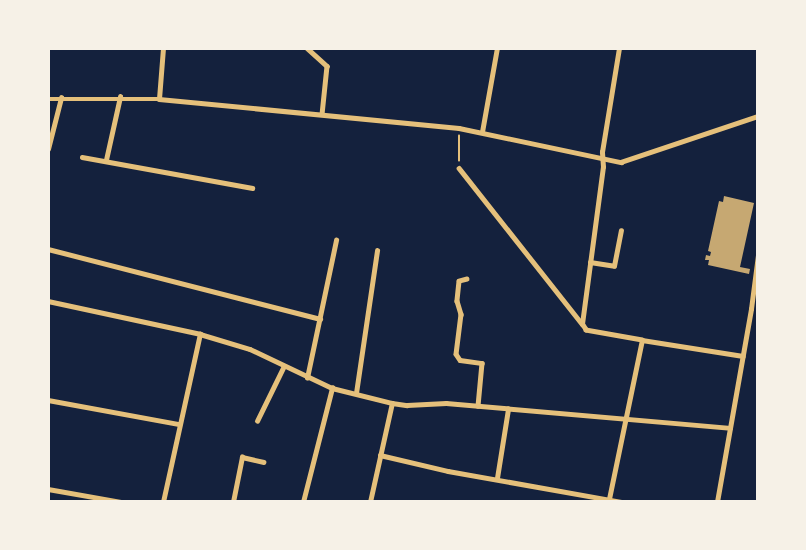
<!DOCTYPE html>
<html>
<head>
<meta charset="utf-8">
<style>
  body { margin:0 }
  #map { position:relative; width:806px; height:550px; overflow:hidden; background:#14213d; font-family:"Public Sans",sans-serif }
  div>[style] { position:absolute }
  .building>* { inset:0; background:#c6a872 }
  .path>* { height:1.5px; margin:-0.75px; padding:0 0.75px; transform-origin:0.75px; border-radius:0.75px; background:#e5c07b }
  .minor>* { height:4.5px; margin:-2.25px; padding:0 2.25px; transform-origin:2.25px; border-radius:2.25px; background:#e5c07b }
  span { translate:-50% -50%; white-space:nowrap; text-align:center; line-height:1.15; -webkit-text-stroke:4.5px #f6f1e7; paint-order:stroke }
  .frame { position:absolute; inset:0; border:50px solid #f6f1e7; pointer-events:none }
</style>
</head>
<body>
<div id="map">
  <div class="building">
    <div style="clip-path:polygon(724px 196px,754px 203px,740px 267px,750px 269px,749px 274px,708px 265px,709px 260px,705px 260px,706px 255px,710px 256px,711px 252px,708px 251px,719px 201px,723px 202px)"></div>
  </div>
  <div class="path">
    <div style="left:459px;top:161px;width:25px;rotate:-90deg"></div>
  </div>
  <div class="minor">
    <div style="left:307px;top:48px;width:27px;rotate:42deg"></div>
    <div style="left:327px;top:66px;width:48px;rotate:95.9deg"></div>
    <div style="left:48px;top:99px;width:111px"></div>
    <div style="left:159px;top:99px;width:301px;rotate:5.5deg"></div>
    <div style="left:459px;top:128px;width:166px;rotate:11.9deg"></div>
    <div style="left:621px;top:162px;width:145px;rotate:-18.6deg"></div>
    <div style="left:159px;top:99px;width:51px;rotate:-85.5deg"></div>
    <div style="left:482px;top:132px;width:85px;rotate:-79.9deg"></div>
    <div style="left:48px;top:149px;width:53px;rotate:-75.7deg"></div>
    <div style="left:82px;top:157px;width:173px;rotate:10.3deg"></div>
    <div style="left:106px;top:160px;width:65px;rotate:-77.5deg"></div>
    <div style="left:459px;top:168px;width:199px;rotate:51.7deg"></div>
    <div style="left:48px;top:249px;width:281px;rotate:14.4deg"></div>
    <div style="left:590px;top:262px;width:24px;rotate:9deg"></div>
    <div style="left:614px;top:266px;width:36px;rotate:-79deg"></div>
    <div style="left:467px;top:279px;width:8px;rotate:166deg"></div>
    <div style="left:459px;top:281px;width:20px;rotate:96deg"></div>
    <div style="left:457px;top:301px;width:14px;rotate:73deg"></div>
    <div style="left:461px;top:314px;width:40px;rotate:97.1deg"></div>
    <div style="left:456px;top:354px;width:7px;rotate:56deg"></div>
    <div style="left:460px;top:360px;width:22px;rotate:8deg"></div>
    <div style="left:482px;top:363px;width:43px;rotate:95.3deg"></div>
    <div style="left:48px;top:301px;width:156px;rotate:12.2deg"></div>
    <div style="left:200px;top:334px;width:52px;rotate:16.7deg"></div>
    <div style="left:250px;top:349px;width:91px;rotate:25.4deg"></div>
    <div style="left:332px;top:388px;width:62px;rotate:14deg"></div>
    <div style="left:392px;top:403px;width:15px;rotate:8deg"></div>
    <div style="left:407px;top:405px;width:39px;rotate:-3deg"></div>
    <div style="left:446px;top:403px;width:285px;rotate:5deg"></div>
    <div style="left:642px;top:340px;width:102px;rotate:9deg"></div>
    <div style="left:307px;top:378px;width:141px;rotate:-78.1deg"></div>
    <div style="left:356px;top:393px;width:144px;rotate:-81.6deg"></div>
    <div style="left:48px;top:400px;width:133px;rotate:10.4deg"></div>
    <div style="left:257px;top:421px;width:61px;rotate:-63.9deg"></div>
    <div style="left:380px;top:455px;width:70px;rotate:13.2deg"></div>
    <div style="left:448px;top:471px;width:177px;rotate:10.1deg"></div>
    <div style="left:497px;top:478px;width:70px;rotate:-80.9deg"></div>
    <div style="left:48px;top:489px;width:75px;rotate:10deg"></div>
    <div style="left:609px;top:499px;width:162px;rotate:-78.3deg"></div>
    <div style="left:642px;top:340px;width:57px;rotate:-169.9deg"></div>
    <div style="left:586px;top:330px;width:7px;rotate:-124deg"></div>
    <div style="left:582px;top:324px;width:158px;rotate:-82.4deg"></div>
    <div style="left:603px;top:167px;width:15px;rotate:-94deg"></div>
    <div style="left:602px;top:152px;width:105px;rotate:-80.7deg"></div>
    <div style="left:163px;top:502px;width:172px;rotate:-77.6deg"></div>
    <div style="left:233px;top:502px;width:46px;rotate:-78.7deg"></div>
    <div style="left:242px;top:457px;width:22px;rotate:13deg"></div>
    <div style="left:303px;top:502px;width:118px;rotate:-75.7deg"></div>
    <div style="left:370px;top:502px;width:101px;rotate:-77.5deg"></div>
    <div style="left:717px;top:502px;width:196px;rotate:-80deg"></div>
    <div style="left:751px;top:309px;width:54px;rotate:-82.6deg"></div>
  </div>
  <div class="frame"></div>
</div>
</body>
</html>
